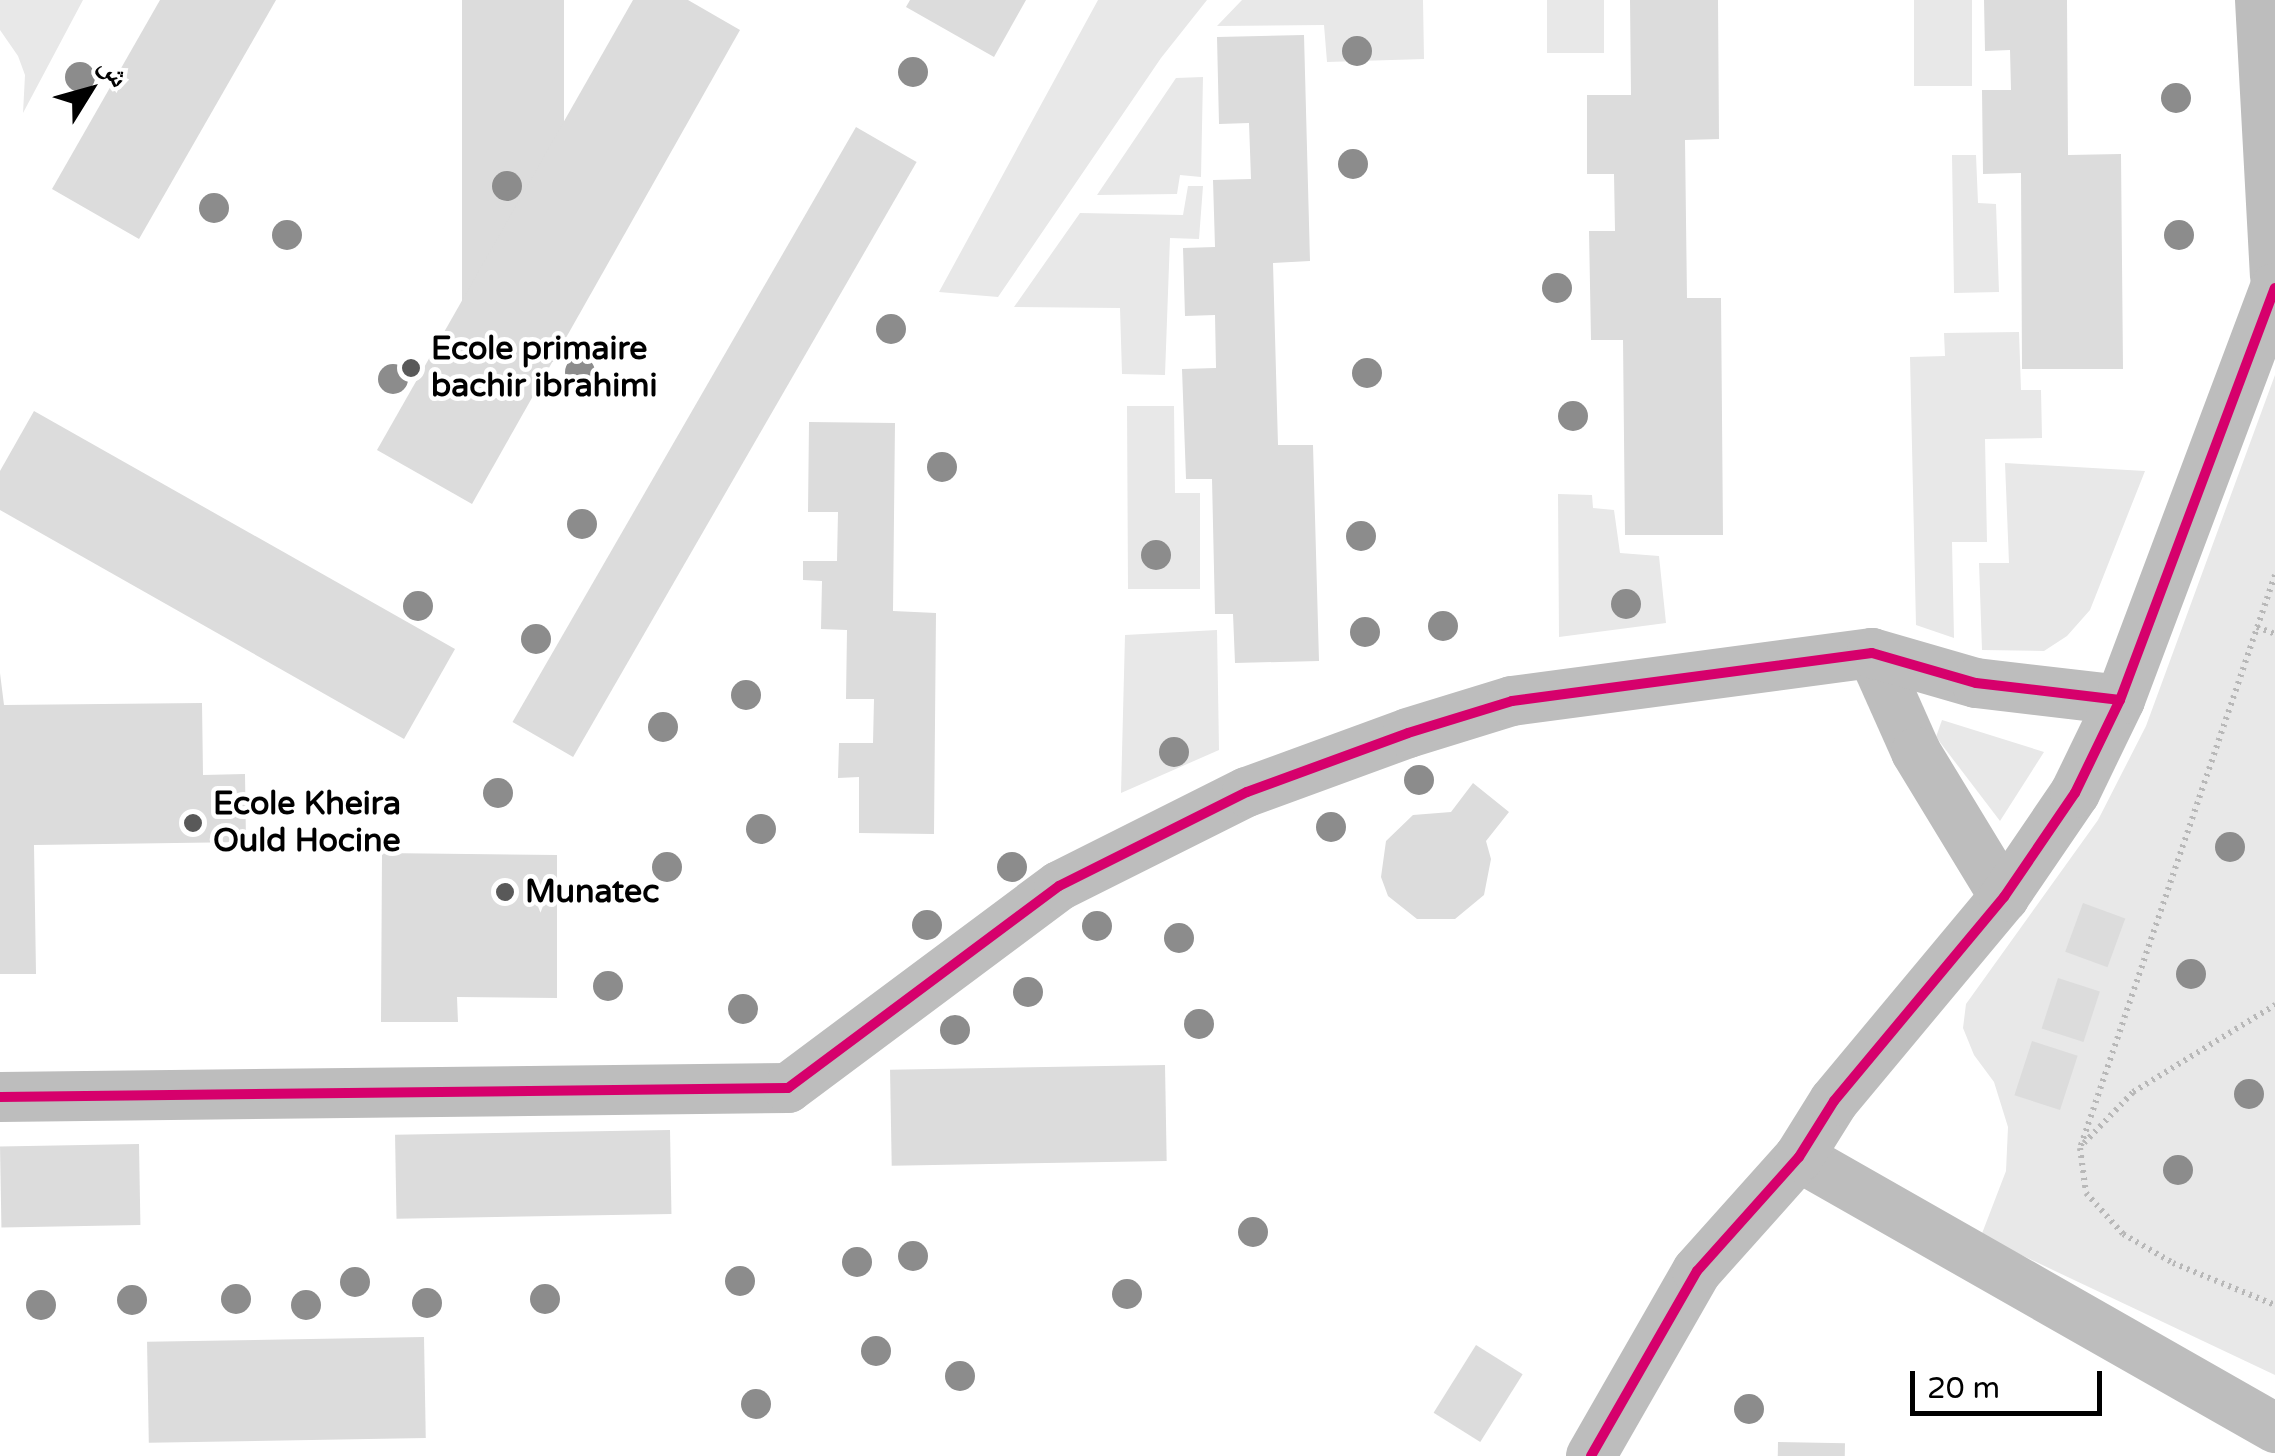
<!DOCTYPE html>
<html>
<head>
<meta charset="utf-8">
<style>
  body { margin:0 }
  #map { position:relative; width:2275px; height:1456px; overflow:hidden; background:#fff; font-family:"Varela Round","Noto Naskh Arabic",sans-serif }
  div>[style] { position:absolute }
  .green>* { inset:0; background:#e8e8e8; transform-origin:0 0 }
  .building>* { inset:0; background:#dcdcdc; transform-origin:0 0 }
  .path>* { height:6px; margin-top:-3px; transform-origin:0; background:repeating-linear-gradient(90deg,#b8b8b8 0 2.5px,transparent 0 7.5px) }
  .minor>* { height:50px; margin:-25px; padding:0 25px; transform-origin:25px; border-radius:25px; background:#bdbdbd }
  .cycleway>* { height:10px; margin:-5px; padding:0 5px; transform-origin:5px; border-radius:5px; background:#d6006c }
  .trees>* { width:30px; height:30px; margin:-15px; border-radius:50%; background:#8c8c8c }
  .dots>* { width:28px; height:28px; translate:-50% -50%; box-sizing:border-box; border:5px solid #fff; border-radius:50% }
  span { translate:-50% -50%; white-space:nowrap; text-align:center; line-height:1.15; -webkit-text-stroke:9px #fff; paint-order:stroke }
  .poi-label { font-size:32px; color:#000; font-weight:700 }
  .left { translate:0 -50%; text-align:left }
  .north { position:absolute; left:40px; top:40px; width:100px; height:100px; -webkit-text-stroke:8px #fff; paint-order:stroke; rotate:53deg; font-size:28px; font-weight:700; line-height:40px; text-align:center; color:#000 }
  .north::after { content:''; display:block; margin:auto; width:35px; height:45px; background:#000; clip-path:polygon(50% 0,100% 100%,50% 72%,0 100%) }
  .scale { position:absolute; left:1910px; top:1371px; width:192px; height:45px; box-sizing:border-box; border:5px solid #000; border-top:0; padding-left:12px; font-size:30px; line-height:35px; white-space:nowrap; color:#000; -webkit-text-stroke:8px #fff; paint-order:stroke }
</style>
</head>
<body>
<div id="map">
  <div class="green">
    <div style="clip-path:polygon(0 0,83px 0,23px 113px,25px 75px,18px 56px,0 30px)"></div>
    <div style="clip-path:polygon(1098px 0,1207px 0,1161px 58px,998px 297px,939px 292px)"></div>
    <div style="clip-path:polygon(1242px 0,1423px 0,1424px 59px,1327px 62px,1324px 25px,1217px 26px)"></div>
    <div style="left:1547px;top:0;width:57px;height:53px"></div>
    <div style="left:1914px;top:0;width:58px;height:86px"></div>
    <div style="clip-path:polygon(1203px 77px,1201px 177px,1180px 175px,1177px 194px,1097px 195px,1176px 78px)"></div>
    <div style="clip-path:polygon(1952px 155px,1976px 155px,1978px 203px,1996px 204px,1999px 292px,1954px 293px)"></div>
    <div style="clip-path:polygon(1188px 186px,1203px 186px,1199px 239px,1170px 238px,1165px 375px,1122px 374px,1120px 308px,1014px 307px,1080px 213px,1183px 215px)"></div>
    <div style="clip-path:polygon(2019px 332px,2021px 390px,2041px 390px,2042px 438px,1985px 439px,1987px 542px,1952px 542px,1954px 638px,1916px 625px,1910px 357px,1945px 356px,1944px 333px)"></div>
    <div style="clip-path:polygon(2275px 375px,2275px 1375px,1981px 1236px,2006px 1171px,2008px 1127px,1994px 1082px,1974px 1055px,1963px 1028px,1966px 1004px,2098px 820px,2146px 726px)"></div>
    <div style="clip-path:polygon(1127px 406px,1174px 406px,1175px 493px,1200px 493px,1200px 589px,1128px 589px)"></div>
    <div style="clip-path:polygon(2005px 463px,2145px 471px,2090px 610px,2067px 636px,2044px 651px,1982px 650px,1979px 563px,2009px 563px)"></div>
    <div style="clip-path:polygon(1558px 494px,1592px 495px,1593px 508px,1614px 510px,1620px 553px,1659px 556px,1666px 623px,1559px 637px)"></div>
    <div style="clip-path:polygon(1217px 630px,1219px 750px,1121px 793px,1125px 635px)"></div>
    <div style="clip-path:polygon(1942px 720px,2044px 752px,2000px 821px,1936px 737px)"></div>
  </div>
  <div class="building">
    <div style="clip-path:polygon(160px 0,276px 0,139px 239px,52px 189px)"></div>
    <div style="left:462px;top:0;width:102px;height:362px"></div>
    <div style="clip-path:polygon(633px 0,688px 0,740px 30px,472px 504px,377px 450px)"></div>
    <div style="clip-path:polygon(910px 0,1026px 0,994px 57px,906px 7px)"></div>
    <div style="clip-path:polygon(1630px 0,1718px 0,1719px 139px,1685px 140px,1687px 298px,1721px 298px,1723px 535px,1625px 535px,1623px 340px,1591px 340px,1589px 231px,1615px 231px,1614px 174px,1587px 174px,1587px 95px,1631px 95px)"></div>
    <div style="clip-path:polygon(1984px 0,2067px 0,2068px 155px,2121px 154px,2123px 369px,2022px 369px,2021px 173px,1983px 174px,1982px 90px,2011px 90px,2010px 50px,1985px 51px)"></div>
    <div style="clip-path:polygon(1304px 35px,1310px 261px,1273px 263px,1278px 445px,1313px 445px,1319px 661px,1235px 663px,1233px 614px,1215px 614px,1212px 479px,1186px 479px,1182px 369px,1216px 368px,1215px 315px,1185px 316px,1183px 248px,1215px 247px,1213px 180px,1251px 179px,1249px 123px,1219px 124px,1217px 37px)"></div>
    <div style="left:856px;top:127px;width:70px;height:687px;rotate:30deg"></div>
    <div style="clip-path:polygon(34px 411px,455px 649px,404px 739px,0 510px,0 471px)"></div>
    <div style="clip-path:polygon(809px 422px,895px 423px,893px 611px,936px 613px,934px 834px,859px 833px,859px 777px,838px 778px,839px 743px,873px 743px,874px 699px,846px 699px,847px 630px,821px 629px,822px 581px,803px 580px,803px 561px,837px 561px,838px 512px,808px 512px)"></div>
    <div style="clip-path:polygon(0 673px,4px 705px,202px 703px,203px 775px,245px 774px,246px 842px,34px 845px,36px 974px,0 974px)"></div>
    <div style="clip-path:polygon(1473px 783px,1509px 812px,1486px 841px,1491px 859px,1484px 895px,1455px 919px,1417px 919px,1388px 896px,1381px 877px,1386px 841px,1413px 815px,1451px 812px)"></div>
    <div style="clip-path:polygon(382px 853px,557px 855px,557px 998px,457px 997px,458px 1022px,381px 1022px)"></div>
    <div style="left:2083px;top:903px;width:45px;height:52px;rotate:20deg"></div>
    <div style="left:2058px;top:978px;width:44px;height:53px;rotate:18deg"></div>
    <div style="left:2032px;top:1041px;width:48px;height:57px;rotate:18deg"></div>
    <div style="left:1165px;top:1065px;width:96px;height:275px;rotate:89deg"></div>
    <div style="left:670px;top:1130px;width:84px;height:275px;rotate:89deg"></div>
    <div style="left:139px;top:1144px;width:81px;height:139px;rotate:89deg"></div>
    <div style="left:424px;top:1337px;width:101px;height:277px;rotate:89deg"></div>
    <div style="left:1476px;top:1345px;width:55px;height:80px;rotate:32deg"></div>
    <div style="left:1778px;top:1442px;width:67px;height:14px;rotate:1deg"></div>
  </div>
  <div class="path">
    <div style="left:2275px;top:575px;width:605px;rotate:108.79deg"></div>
    <div style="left:2080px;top:1148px;width:45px;rotate:82.4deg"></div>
    <div style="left:2086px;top:1193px;width:55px;rotate:47.9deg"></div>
    <div style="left:2123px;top:1234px;width:58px;rotate:30.1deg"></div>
    <div style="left:2173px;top:1263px;width:110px;rotate:22.4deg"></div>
    <div style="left:2257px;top:627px;width:19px;rotate:21deg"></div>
    <div style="left:2084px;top:1143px;width:71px;rotate:-46.1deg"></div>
    <div style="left:2133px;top:1092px;width:167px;rotate:-31.5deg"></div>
  </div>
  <div class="minor">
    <div style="left:2260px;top:0;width:276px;rotate:86.9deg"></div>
    <div style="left:1872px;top:653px;width:108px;rotate:66deg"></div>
    <div style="left:1916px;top:752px;width:170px;rotate:58.7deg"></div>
    <div style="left:0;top:1097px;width:788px;rotate:-0.65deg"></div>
    <div style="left:788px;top:1088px;width:338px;rotate:-36.7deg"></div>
    <div style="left:1059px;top:886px;width:210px;rotate:-26.6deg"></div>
    <div style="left:1247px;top:792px;width:171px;rotate:-20.1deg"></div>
    <div style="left:1408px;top:733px;width:109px;rotate:-17.1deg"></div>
    <div style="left:1512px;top:701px;width:363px;rotate:-7.6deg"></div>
    <div style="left:1872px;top:653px;width:108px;rotate:16.1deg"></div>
    <div style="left:1976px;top:683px;width:145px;rotate:6.7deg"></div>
    <div style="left:1799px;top:1157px;width:548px;rotate:29.65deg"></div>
    <div style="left:1591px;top:1456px;width:213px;rotate:-60.2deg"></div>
    <div style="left:1697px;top:1271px;width:153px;rotate:-48.2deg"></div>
    <div style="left:1799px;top:1157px;width:66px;rotate:-58deg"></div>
    <div style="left:1834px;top:1101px;width:266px;rotate:-50.2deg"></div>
    <div style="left:2004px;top:897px;width:126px;rotate:-55.7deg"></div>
    <div style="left:2075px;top:793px;width:103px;rotate:-64.2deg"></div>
    <div style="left:2120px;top:700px;width:440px;rotate:-69.4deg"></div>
  </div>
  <div class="cycleway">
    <div style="left:0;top:1097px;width:788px;rotate:-0.65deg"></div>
    <div style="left:788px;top:1088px;width:338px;rotate:-36.7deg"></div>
    <div style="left:1059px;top:886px;width:210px;rotate:-26.6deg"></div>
    <div style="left:1247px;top:792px;width:171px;rotate:-20.1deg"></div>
    <div style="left:1408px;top:733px;width:109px;rotate:-17.1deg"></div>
    <div style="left:1512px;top:701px;width:363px;rotate:-7.6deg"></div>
    <div style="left:1872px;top:653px;width:108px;rotate:16.1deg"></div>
    <div style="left:1976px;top:683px;width:145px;rotate:6.7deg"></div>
    <div style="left:1591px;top:1456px;width:213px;rotate:-60.2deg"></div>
    <div style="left:1697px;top:1271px;width:153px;rotate:-48.2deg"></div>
    <div style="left:1799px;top:1157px;width:66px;rotate:-58deg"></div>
    <div style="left:1834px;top:1101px;width:266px;rotate:-50.2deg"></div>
    <div style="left:2004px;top:897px;width:126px;rotate:-55.7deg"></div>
    <div style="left:2075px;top:793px;width:103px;rotate:-64.2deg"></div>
    <div style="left:2120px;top:700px;width:440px;rotate:-69.4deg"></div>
  </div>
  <div class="trees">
    <div style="left:1357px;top:51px"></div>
    <div style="left:913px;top:72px"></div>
    <div style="left:80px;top:77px"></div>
    <div style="left:2176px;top:98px"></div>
    <div style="left:1353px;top:164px"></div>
    <div style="left:507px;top:186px"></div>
    <div style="left:214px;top:208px"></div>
    <div style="left:287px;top:235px"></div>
    <div style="left:2179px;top:235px"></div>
    <div style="left:1557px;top:288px"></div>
    <div style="left:891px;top:329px"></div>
    <div style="left:580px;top:372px"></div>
    <div style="left:1367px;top:373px"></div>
    <div style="left:393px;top:379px"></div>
    <div style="left:1573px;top:416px"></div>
    <div style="left:942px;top:467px"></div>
    <div style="left:582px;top:524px"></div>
    <div style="left:1361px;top:536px"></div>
    <div style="left:1156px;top:555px"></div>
    <div style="left:1626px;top:604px"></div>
    <div style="left:418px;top:606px"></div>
    <div style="left:1443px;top:626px"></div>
    <div style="left:1365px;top:632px"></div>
    <div style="left:536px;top:639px"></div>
    <div style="left:746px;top:695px"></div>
    <div style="left:663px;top:727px"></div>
    <div style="left:1174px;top:752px"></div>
    <div style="left:1419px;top:780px"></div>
    <div style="left:498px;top:793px"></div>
    <div style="left:1331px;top:827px"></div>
    <div style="left:761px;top:829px"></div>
    <div style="left:2230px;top:847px"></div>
    <div style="left:667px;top:867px"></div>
    <div style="left:1012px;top:867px"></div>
    <div style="left:927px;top:925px"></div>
    <div style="left:1097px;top:926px"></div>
    <div style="left:1179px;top:938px"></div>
    <div style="left:2191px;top:974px"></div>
    <div style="left:608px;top:986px"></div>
    <div style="left:1028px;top:992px"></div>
    <div style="left:743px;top:1009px"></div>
    <div style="left:1199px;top:1024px"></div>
    <div style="left:955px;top:1030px"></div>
    <div style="left:2249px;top:1094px"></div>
    <div style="left:2178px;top:1170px"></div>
    <div style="left:1253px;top:1232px"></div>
    <div style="left:913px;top:1256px"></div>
    <div style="left:857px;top:1262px"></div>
    <div style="left:740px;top:1281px"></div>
    <div style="left:355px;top:1282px"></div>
    <div style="left:1127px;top:1294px"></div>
    <div style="left:236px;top:1299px"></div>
    <div style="left:545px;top:1299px"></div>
    <div style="left:132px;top:1300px"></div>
    <div style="left:427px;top:1303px"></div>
    <div style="left:41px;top:1305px"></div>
    <div style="left:306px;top:1305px"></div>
    <div style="left:876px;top:1351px"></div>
    <div style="left:960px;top:1376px"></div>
    <div style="left:756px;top:1404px"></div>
    <div style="left:1749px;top:1409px"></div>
  </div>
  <div class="dots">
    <div style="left:411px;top:368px;background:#595959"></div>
    <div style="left:193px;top:823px;background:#595959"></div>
    <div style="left:505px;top:892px;background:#595959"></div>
  </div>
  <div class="poi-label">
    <span class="left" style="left:431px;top:368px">Ecole primaire<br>bachir ibrahimi</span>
    <span class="left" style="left:213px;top:823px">Ecole Kheira<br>Ould Hocine</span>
    <span class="left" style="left:525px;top:892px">Munatec</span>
  </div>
  <div class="north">ش</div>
  <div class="scale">20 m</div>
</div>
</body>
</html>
